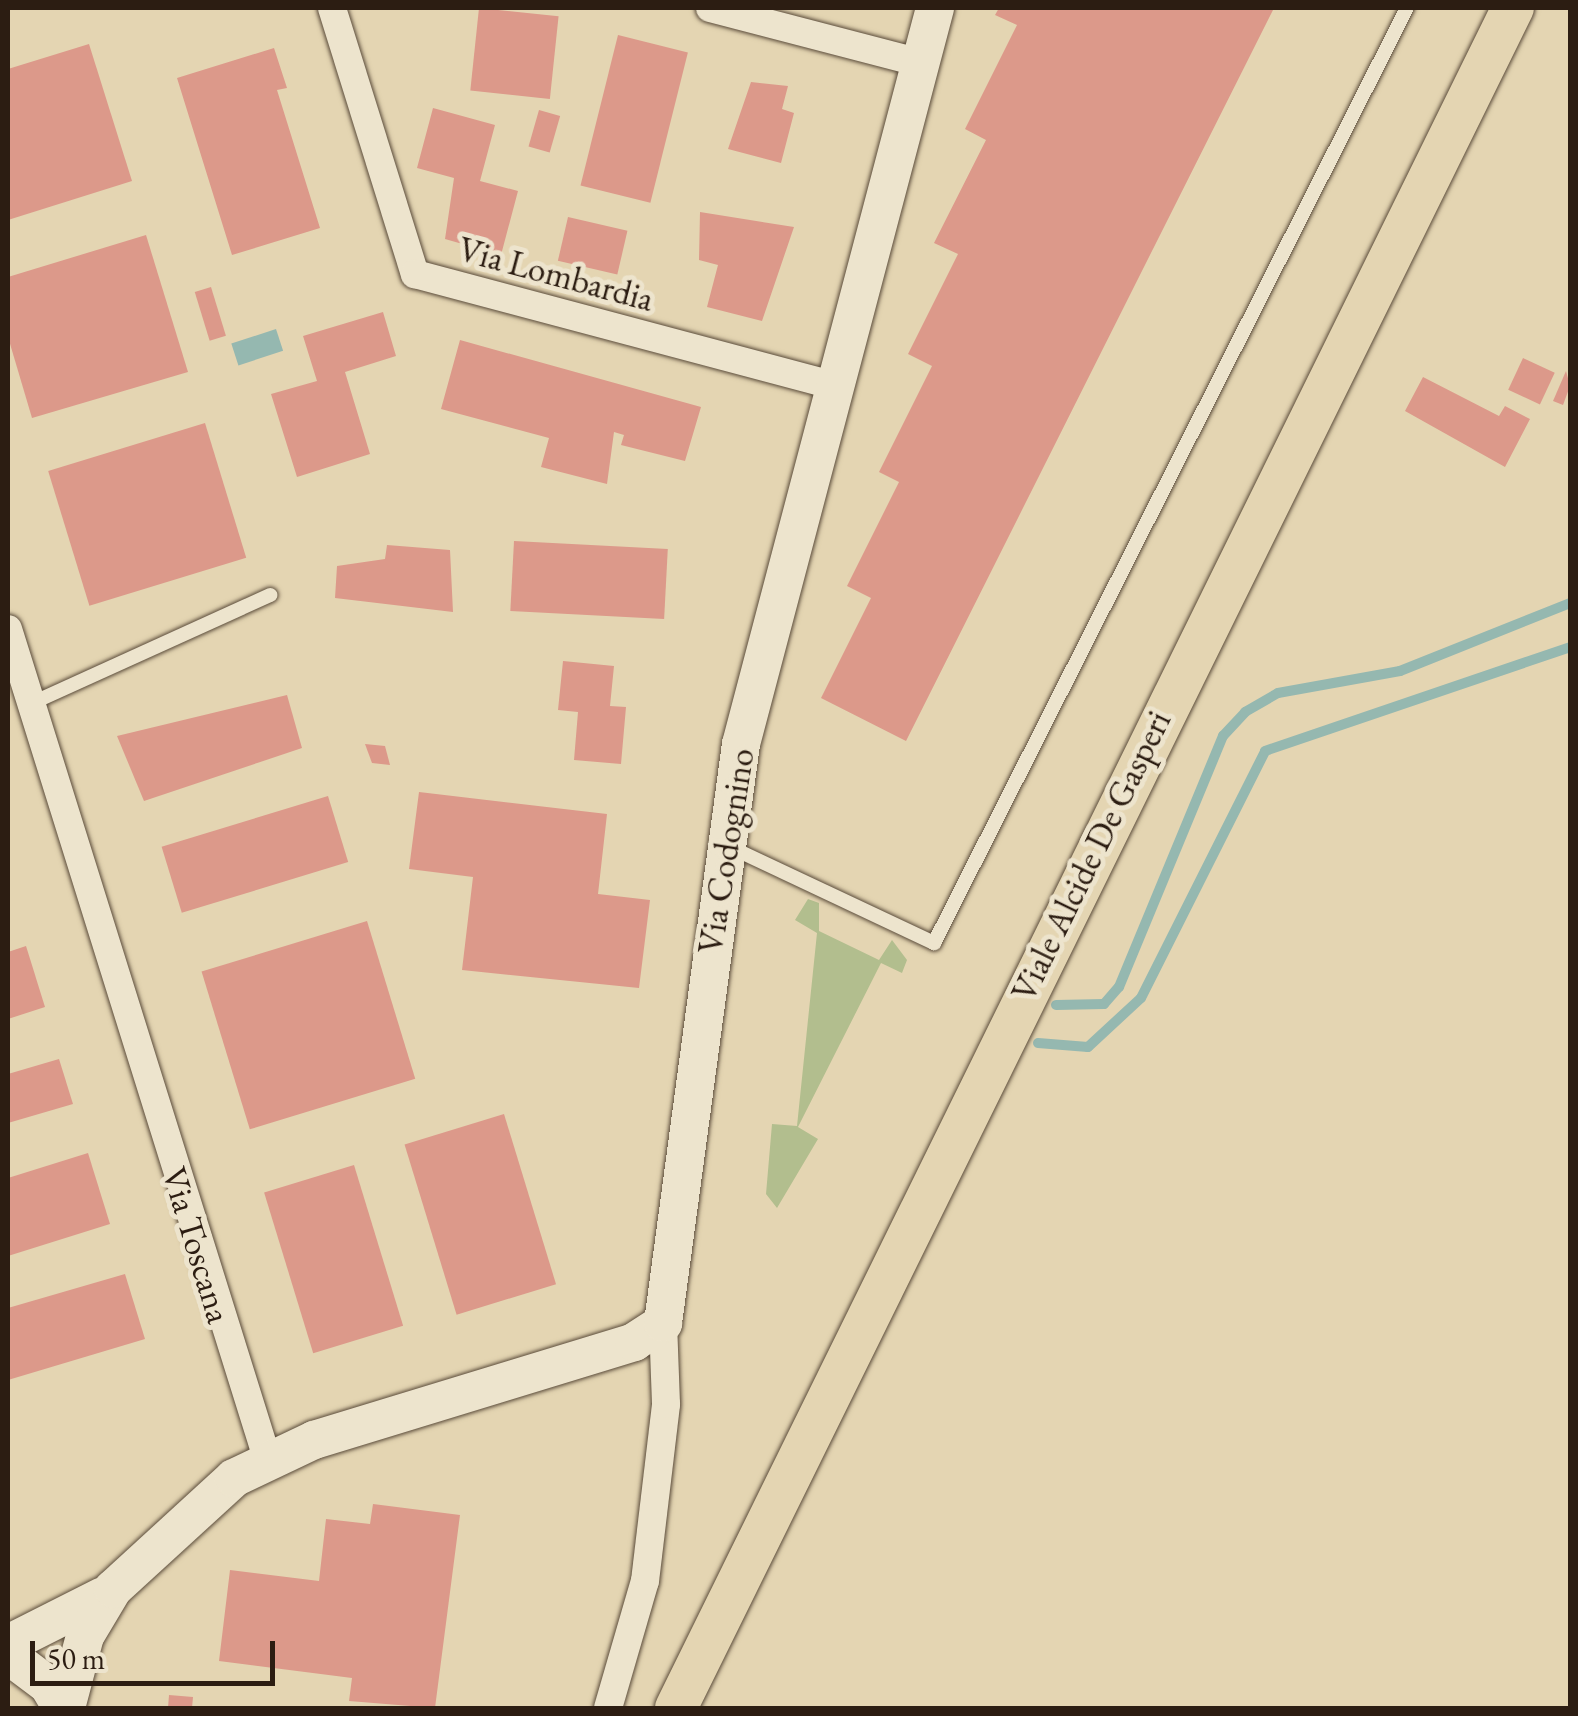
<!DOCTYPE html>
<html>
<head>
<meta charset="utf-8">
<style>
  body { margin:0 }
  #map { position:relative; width:1578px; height:1716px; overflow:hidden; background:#e4d5b2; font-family:"EB Garamond",serif }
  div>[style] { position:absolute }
  .green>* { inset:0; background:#b2be8e }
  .water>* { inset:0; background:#95b8b0; transform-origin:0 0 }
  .stream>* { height:10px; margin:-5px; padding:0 5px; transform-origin:5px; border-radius:5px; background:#95b8b0 }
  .building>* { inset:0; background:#dc998a; transform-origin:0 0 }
  .roads { filter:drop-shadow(0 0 2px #5a4b3a) drop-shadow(0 0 2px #5a4b3a) }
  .lane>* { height:14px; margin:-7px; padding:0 7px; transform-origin:7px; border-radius:7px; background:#ede4cd }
  .street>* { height:28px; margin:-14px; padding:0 14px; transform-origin:14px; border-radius:14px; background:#ede4cd }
  .secondary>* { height:38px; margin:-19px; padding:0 19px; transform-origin:19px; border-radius:19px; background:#ede4cd }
  .primary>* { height:42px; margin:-21px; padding:0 21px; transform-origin:21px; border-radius:21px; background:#e4d5b2 }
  span { translate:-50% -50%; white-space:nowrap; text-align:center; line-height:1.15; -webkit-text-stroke:10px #ede4cd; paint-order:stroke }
  .street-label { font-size:35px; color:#2c1d12 }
  .frame { position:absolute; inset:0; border:10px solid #2c1d12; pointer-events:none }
  .scale { position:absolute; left:30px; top:1641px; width:245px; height:45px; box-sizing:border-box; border:5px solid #2c1d12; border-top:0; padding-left:12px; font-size:30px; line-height:35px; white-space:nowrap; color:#2c1d12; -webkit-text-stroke:8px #ede4cd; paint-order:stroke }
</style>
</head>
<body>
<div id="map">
  <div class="green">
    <div style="clip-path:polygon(808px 899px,819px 903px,819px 931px,879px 960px,892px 940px,907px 960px,902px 973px,881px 963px,798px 1127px,818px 1139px,777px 1208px,766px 1194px,772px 1124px,797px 1126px,817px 933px,795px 920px)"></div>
  </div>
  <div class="water">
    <div style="left:276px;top:329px;width:23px;height:47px;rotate:72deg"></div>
  </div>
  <div class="stream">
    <div style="left:1056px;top:1005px;width:48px;rotate:-1.2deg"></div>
    <div style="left:1104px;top:1004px;width:23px;rotate:-49deg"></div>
    <div style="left:1119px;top:987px;width:272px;rotate:-67.5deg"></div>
    <div style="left:1223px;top:736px;width:33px;rotate:-47deg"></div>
    <div style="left:1245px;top:712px;width:38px;rotate:-30deg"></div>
    <div style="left:1278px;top:693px;width:124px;rotate:-10.2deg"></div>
    <div style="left:1400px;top:671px;width:183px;rotate:-21.8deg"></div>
    <div style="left:1038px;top:1043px;width:50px;rotate:4.6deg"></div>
    <div style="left:1088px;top:1047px;width:72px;rotate:-42.8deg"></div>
    <div style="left:1141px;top:998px;width:276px;rotate:-63.3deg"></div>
    <div style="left:1265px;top:751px;width:322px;rotate:-18.8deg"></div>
  </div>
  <div class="building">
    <div style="left:479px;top:8px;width:80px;height:83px;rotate:6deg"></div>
    <div style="clip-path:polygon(999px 8px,1274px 8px,906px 741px,821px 698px,871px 598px,847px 586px,899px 482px,879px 472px,932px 366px,908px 354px,958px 254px,934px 243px,986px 140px,965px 129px,1017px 25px,995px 15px)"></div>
    <div style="left:618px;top:35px;width:72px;height:155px;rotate:14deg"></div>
    <div style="clip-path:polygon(89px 44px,132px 181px,8px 220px,8px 69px)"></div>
    <div style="clip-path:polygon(274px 48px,287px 88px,277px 90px,320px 228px,232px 255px,177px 78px)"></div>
    <div style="clip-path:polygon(751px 82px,788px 86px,782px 109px,794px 113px,781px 163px,728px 149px)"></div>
    <div style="clip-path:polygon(433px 108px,495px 125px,480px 181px,518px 191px,501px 255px,445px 239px,454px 178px,417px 168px)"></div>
    <div style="left:539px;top:110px;width:22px;height:38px;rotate:16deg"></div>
    <div style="clip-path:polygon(700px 212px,794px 227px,762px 321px,707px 307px,718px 265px,699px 260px)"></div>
    <div style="left:568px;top:217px;width:61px;height:45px;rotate:13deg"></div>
    <div style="clip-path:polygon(146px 235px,188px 372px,32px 418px,8px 337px,8px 277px)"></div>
    <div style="left:211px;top:287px;width:51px;height:17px;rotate:73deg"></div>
    <div style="clip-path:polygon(383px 312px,396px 356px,345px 372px,370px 454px,297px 477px,271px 394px,317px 381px,303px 336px)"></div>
    <div style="clip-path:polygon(460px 340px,701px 407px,685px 461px,621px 445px,624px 435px,614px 432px,607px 484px,541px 467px,549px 438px,441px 409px)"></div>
    <div style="left:1523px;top:358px;width:35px;height:35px;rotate:25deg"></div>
    <div style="clip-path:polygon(1566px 371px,1570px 386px,1563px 405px,1553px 401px)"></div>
    <div style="clip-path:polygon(1423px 377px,1499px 416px,1505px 406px,1530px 419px,1505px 467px,1405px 411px)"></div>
    <div style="left:205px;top:423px;width:141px;height:164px;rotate:73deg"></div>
    <div style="left:514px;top:541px;width:154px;height:70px;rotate:3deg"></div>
    <div style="clip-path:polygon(387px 545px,450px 550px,453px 612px,335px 598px,337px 566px,385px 559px)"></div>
    <div style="clip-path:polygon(563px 661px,614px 666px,610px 706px,626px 707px,621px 764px,574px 760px,578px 712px,558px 710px)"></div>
    <div style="clip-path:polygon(287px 695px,302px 748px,144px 801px,117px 736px)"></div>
    <div style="clip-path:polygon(365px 744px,385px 746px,390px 765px,372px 763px)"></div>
    <div style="clip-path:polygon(419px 792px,607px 814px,598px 894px,650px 900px,639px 988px,462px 970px,473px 877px,409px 869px)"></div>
    <div style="left:328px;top:796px;width:69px;height:174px;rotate:73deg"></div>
    <div style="left:367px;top:921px;width:165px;height:173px;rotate:73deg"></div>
    <div style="clip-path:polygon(26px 946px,45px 1007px,8px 1019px,8px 952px)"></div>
    <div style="clip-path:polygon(59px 1059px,73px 1104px,8px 1123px,8px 1074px)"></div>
    <div style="left:504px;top:1114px;width:178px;height:104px;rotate:73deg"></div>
    <div style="clip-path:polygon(88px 1153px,110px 1224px,8px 1256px,8px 1178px)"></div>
    <div style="left:354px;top:1165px;width:168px;height:94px;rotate:73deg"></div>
    <div style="clip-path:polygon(125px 1274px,145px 1339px,8px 1380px,8px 1308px)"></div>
    <div style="clip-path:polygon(373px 1504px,460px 1515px,435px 1708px,349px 1701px,352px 1678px,219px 1661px,230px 1570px,319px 1581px,326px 1519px,370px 1524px)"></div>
    <div style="clip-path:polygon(169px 1695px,193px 1697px,192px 1708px,168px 1708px)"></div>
  </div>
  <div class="roads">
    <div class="lane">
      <div style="left:30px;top:704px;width:264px;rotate:-24.4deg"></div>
      <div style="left:728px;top:846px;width:228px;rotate:25.2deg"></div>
      <div style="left:934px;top:943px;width:1048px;rotate:-63.17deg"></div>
    </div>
    <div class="street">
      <div style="left:332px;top:8px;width:279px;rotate:72.7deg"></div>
      <div style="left:415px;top:274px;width:435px;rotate:14.9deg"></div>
      <div style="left:710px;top:8px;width:218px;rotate:14.6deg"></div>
      <div style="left:8px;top:629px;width:869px;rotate:72.65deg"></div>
      <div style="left:608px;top:1708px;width:132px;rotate:-73.8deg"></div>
      <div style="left:645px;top:1581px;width:178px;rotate:-83.2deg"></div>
      <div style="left:666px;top:1404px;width:81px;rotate:-92.1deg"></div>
    </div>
    <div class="secondary">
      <div style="left:8px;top:1644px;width:106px;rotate:-26.8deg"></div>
      <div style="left:8px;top:1655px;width:50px;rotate:36.9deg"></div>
      <div style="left:48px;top:1685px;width:27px;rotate:59deg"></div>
      <div style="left:66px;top:1708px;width:74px;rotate:-75.2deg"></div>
      <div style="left:85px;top:1636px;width:55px;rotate:-59.2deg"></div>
      <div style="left:113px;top:1589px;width:164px;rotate:-42.5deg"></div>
      <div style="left:234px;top:1478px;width:89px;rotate:-25.4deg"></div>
      <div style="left:314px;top:1440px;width:335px;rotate:-17deg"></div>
      <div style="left:634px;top:1342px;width:35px;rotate:-33deg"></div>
      <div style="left:663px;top:1323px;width:584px;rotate:-82.33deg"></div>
      <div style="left:741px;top:744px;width:761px;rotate:-75.23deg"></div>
    </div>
    <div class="primary">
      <div style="left:676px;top:1708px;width:1895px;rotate:-63.79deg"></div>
    </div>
  </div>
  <div class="street-label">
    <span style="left:556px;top:274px;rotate:15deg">Via Lombardia</span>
    <span style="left:726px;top:851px;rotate:-81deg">Via Codognino</span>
    <span style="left:1091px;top:856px;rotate:-64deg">Viale Alcide De Gasperi</span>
    <span style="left:197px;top:1245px;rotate:73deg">Via Toscana</span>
  </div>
  <div class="frame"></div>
  <div class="scale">50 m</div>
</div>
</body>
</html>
